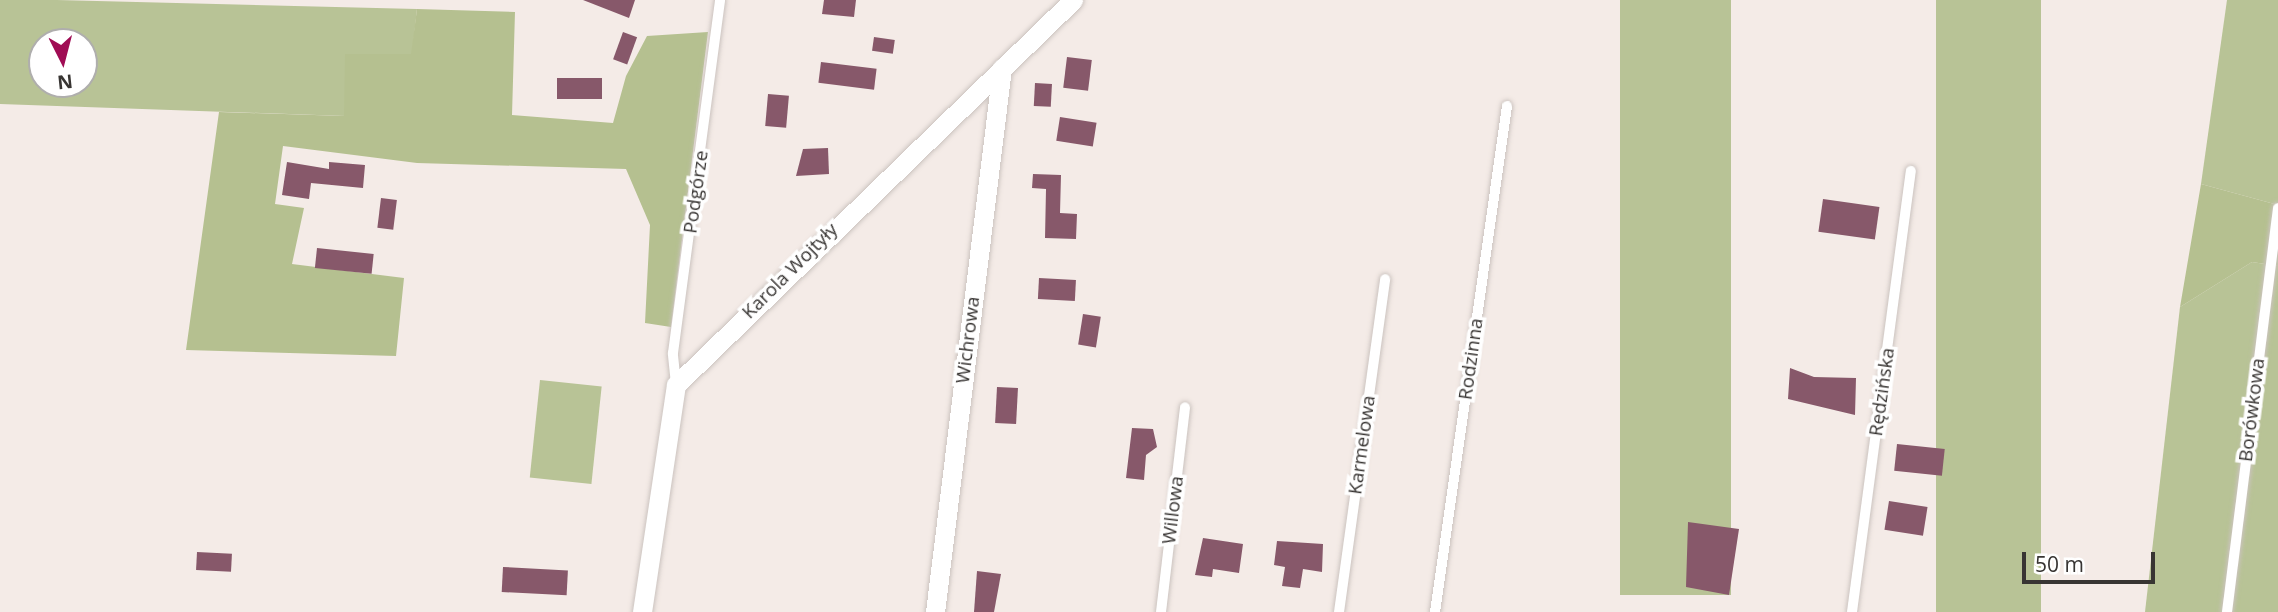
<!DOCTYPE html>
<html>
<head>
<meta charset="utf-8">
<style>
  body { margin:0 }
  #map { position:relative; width:2278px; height:612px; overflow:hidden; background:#f4ebe7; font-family:"Open Sans",sans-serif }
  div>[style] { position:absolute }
  .green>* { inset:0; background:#b8c396; transform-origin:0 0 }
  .forest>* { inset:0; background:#b5c090 }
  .building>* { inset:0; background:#87586a; transform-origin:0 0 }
  .roads { filter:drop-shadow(0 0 2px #cbc3bf) drop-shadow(0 0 2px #cbc3bf) }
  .lane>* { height:10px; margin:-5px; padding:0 5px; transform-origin:5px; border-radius:5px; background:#fff }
  .street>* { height:19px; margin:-9.5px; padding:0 9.5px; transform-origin:9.5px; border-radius:9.5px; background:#fff }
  span { translate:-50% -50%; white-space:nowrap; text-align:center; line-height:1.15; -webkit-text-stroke:7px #fff; paint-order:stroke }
  .street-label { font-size:19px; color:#383533 }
  .north { position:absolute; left:28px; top:28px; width:70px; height:70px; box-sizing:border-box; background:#fff; border:2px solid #afaead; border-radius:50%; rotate:174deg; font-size:19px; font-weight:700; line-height:28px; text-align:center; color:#383533 }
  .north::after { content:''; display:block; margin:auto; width:24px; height:32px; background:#a00c54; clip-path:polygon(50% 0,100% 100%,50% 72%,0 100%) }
  .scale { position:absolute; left:2022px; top:552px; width:133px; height:32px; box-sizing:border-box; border:4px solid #383533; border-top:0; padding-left:9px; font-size:21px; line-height:24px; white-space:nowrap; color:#383533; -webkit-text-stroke:5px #fff; paint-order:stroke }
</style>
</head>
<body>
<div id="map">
  <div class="green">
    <div style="clip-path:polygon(evenodd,0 0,57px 0,417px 9px,412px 54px,345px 116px,0 104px,0 0,42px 42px,84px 42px,84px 84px,42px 84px,42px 42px)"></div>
    <div style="left:1620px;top:0;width:111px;height:595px"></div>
    <div style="left:1936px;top:0;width:105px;height:618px"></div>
    <div style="clip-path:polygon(2227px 0,2278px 0,2278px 205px,2201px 184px)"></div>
    <div style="clip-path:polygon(2252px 262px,2278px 266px,2278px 612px,2145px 612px,2180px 307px)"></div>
    <div style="left:540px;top:380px;width:62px;height:98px;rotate:6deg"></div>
  </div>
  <div class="forest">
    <div style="clip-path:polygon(417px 9px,515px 12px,512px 115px,613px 123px,626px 76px,647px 36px,708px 32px,671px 327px,645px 323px,650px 225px,626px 169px,417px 163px,283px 146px,275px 204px,304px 208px,292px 264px,404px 278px,396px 356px,186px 350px,219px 112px,344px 116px,345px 54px,411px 54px)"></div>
    <div style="clip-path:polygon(2201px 184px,2278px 205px,2278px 266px,2252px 262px,2180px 307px)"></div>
  </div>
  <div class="building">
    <div style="clip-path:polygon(583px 0,635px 0,629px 18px)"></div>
    <div style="clip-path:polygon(824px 0,856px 0,854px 17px,822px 14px)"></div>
    <div style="left:623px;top:32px;width:15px;height:29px;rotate:20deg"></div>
    <div style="left:874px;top:37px;width:21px;height:14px;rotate:8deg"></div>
    <div style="left:1067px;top:57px;width:25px;height:31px;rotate:7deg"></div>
    <div style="left:821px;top:62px;width:56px;height:21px;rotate:7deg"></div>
    <div style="left:557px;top:78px;width:45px;height:21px"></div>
    <div style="left:1035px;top:83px;width:17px;height:23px;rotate:3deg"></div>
    <div style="left:768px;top:94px;width:21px;height:32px;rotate:5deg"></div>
    <div style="left:1060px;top:117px;width:37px;height:24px;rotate:9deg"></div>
    <div style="clip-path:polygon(828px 148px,829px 174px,796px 176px,803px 149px)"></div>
    <div style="clip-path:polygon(287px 162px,329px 169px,329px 162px,365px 165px,363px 188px,311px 183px,309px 199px,282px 195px)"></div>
    <div style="clip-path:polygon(1033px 174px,1061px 175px,1060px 213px,1077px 214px,1076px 239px,1045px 238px,1046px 189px,1032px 188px)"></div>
    <div style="left:381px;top:198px;width:16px;height:30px;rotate:7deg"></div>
    <div style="left:1823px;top:199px;width:57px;height:33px;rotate:8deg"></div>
    <div style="left:317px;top:248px;width:57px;height:20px;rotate:6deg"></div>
    <div style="left:1039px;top:278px;width:37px;height:21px;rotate:3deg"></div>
    <div style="left:1083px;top:314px;width:18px;height:31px;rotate:9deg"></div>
    <div style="clip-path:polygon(1790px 368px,1814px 377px,1856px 378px,1855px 415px,1788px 399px)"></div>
    <div style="left:997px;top:387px;width:21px;height:36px;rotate:3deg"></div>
    <div style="clip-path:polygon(1132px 428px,1153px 429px,1157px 447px,1146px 455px,1144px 480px,1126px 478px)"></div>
    <div style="left:1897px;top:444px;width:48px;height:27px;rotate:6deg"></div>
    <div style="left:1889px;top:501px;width:39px;height:29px;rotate:9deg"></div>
    <div style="clip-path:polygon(1688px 522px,1739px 529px,1729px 595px,1686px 587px)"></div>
    <div style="clip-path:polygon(1203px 538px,1243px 544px,1239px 573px,1213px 569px,1212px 577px,1195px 575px)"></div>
    <div style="clip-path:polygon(1277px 541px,1323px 544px,1322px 572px,1303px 569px,1300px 588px,1282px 586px,1285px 567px,1274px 565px)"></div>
    <div style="left:197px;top:552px;width:35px;height:18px;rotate:3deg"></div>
    <div style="left:503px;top:567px;width:65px;height:25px;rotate:3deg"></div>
    <div style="clip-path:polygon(977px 571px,1001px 574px,994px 612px,974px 612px)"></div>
  </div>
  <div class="roads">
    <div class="lane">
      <div style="left:676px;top:384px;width:31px;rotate:-96deg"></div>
      <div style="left:673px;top:353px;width:356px;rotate:-82.4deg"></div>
      <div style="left:1161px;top:612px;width:206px;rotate:-83.3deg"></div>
      <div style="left:1339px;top:612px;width:336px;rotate:-82.1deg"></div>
      <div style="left:1435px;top:612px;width:511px;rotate:-81.9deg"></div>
      <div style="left:1852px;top:612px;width:445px;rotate:-82.4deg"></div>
      <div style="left:2227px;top:612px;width:407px;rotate:-82.8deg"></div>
    </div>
    <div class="street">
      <div style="left:642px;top:612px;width:230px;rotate:-81.5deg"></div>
      <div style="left:676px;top:385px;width:553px;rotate:-44.12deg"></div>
      <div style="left:935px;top:612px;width:548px;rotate:-82.98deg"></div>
    </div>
  </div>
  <div class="street-label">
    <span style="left:696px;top:192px;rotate:-82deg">Podgórze</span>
    <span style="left:790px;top:271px;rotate:-45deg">Karola Wojtyły</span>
    <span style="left:968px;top:340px;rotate:-83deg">Wichrowa</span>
    <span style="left:1471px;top:359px;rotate:-82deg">Rodzinna</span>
    <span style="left:1882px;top:392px;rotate:-82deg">Rędzińska</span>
    <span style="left:2252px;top:410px;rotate:-83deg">Borówkowa</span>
    <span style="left:1362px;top:445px;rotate:-82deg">Karmelowa</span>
    <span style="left:1173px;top:510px;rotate:-83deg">Willowa</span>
  </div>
  <div class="north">N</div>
  <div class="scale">50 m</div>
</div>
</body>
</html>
